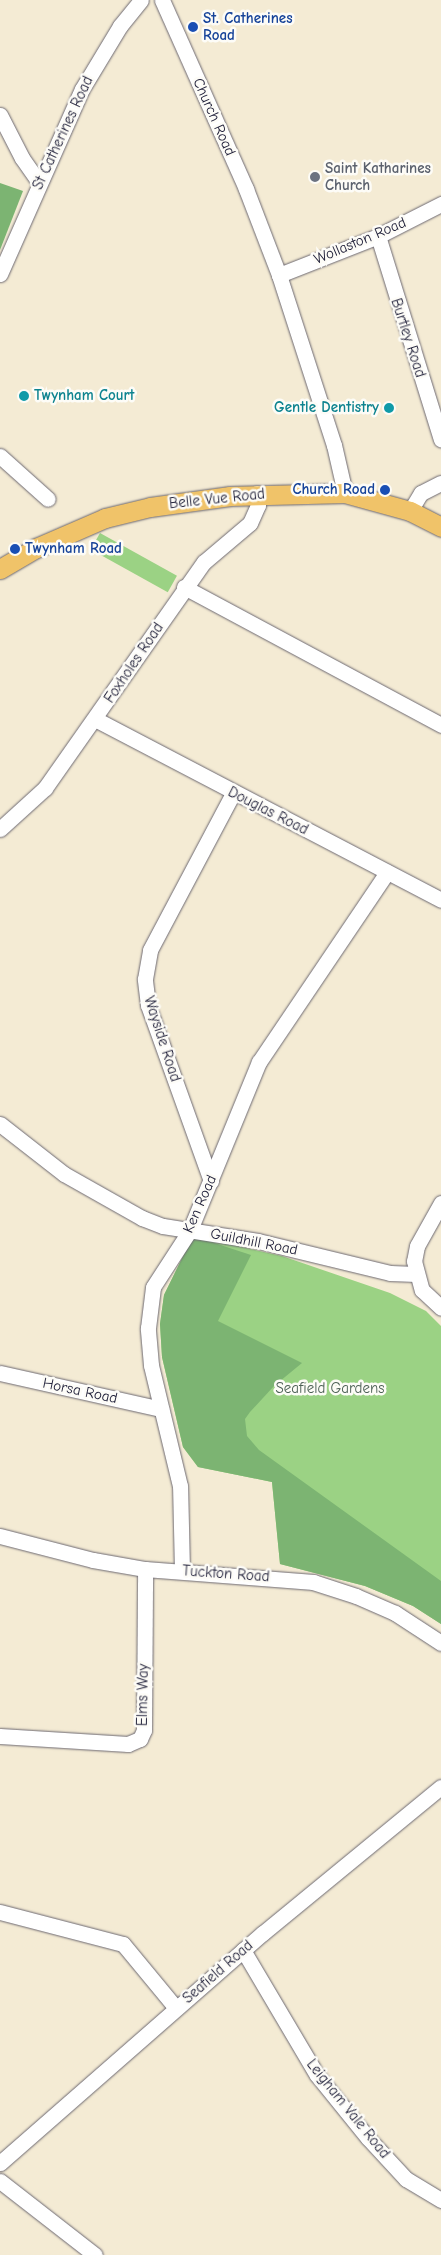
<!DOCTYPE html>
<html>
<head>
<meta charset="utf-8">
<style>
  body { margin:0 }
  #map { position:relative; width:441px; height:2255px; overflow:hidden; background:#f4ebd4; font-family:"Comic Neue",sans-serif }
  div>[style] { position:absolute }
  .green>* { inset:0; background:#9bd284; transform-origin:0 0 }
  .forest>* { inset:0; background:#7cb472 }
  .roads { filter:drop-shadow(0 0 1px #6c6871) drop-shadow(0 0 1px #6c6871) }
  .minor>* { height:15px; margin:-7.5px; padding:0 7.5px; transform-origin:7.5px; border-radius:7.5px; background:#fff }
  .major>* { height:19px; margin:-9.5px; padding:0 9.5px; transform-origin:9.5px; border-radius:9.5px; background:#f0c369 }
  .dots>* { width:14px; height:14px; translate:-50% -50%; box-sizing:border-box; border:2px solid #fdfcf7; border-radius:50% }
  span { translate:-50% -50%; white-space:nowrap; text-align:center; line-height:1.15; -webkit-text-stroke:5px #fdfcf7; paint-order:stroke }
  .transit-label { font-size:15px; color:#164399; font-weight:700 }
  .left { translate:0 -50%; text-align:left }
  .right { translate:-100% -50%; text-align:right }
  .street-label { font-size:15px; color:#22223b }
  .worship-label { font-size:15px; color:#5b616d; font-weight:700 }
  .culture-label { font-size:15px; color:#0d838f; font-weight:700 }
  .park-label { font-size:15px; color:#4c6055 }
</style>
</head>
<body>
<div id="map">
  <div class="green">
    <div style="left:100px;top:533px;width:88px;height:19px;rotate:29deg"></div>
    <div style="clip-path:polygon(193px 1236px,282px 1256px,390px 1293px,426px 1311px,441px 1326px,441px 1624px,413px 1606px,365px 1586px,280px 1564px,272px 1482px,198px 1467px,183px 1447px,162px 1357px,160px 1324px,164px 1295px)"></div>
  </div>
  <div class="forest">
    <div style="clip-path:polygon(0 183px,23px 191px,0 250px)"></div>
    <div style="clip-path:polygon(193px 1236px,251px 1255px,218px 1321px,302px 1363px,274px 1386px,250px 1412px,245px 1419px,247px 1436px,259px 1450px,441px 1581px,441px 1624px,413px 1606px,365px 1586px,280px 1564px,272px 1482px,198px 1467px,183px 1447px,162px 1357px,160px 1324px,164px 1295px)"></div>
  </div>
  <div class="roads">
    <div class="minor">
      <div style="left:162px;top:0;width:207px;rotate:66deg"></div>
      <div style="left:246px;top:189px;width:92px;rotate:69deg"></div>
      <div style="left:279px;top:275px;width:179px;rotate:72.1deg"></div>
      <div style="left:334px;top:445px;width:49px;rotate:77.1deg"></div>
      <div style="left:0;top:115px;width:48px;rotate:62.9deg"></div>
      <div style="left:22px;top:158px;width:29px;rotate:55deg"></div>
      <div style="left:378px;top:236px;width:213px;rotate:72.8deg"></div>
      <div style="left:0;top:274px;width:202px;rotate:-66.1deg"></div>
      <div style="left:82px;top:89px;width:74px;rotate:-58.9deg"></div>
      <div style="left:120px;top:26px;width:33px;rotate:-51deg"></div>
      <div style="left:279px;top:275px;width:106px;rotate:-21.5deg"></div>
      <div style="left:378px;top:236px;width:71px;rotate:-26.9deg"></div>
      <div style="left:0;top:456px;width:64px;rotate:41.9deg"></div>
      <div style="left:410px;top:511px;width:21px;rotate:-59deg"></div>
      <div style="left:421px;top:493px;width:22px;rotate:-27deg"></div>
      <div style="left:184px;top:587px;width:292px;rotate:28.2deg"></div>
      <div style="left:95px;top:719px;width:390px;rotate:27.6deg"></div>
      <div style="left:0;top:829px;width:61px;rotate:-42.3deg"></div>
      <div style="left:45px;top:788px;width:276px;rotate:-54.9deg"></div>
      <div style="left:204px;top:562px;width:60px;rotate:-40.3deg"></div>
      <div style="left:250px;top:523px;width:20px;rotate:-66deg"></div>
      <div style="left:258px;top:505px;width:12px;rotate:-95deg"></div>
      <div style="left:0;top:1124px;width:81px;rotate:38deg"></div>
      <div style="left:64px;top:1174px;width:90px;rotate:29.4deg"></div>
      <div style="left:142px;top:1218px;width:22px;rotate:21deg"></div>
      <div style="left:163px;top:1226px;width:96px;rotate:9deg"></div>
      <div style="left:258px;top:1241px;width:136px;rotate:13.6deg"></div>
      <div style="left:390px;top:1273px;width:26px;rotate:2deg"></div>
      <div style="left:211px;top:1181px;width:187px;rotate:-109.7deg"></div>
      <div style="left:148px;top:1005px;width:26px;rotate:-97deg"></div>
      <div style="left:145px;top:979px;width:29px;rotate:-80deg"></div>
      <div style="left:150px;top:950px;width:178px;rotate:-62.1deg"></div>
      <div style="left:441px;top:1203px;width:49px;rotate:119.2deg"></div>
      <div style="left:417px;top:1246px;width:15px;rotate:101deg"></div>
      <div style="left:414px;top:1261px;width:30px;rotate:75deg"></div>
      <div style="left:422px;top:1290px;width:26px;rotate:43deg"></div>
      <div style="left:0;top:1373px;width:165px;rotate:12.6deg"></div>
      <div style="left:0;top:1536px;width:96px;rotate:14.5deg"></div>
      <div style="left:93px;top:1560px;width:53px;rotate:9.8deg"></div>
      <div style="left:145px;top:1569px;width:169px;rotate:4.4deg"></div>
      <div style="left:313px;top:1582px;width:45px;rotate:18deg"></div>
      <div style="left:356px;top:1596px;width:43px;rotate:23.6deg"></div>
      <div style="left:395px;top:1613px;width:55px;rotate:33.1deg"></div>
      <div style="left:182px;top:1571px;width:85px;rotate:-91.3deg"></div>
      <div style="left:180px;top:1486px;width:124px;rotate:-103.5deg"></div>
      <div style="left:151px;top:1365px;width:37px;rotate:-95deg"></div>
      <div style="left:148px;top:1328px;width:41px;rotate:-83deg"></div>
      <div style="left:153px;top:1287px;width:68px;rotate:-57deg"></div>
      <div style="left:190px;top:1230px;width:182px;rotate:-67.7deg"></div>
      <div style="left:259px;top:1062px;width:229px;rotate:-56deg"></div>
      <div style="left:0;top:1736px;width:128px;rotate:3.6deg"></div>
      <div style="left:128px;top:1744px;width:13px;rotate:-23deg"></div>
      <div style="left:140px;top:1739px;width:10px;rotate:-66deg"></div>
      <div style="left:144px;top:1730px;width:161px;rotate:-89.6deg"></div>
      <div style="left:0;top:1912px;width:127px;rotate:14.6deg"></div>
      <div style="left:123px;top:1944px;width:83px;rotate:50.4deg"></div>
      <div style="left:243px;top:1950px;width:145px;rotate:59.4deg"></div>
      <div style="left:317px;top:2075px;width:81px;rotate:51deg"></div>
      <div style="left:368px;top:2138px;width:56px;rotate:47.2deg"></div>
      <div style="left:406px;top:2179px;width:41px;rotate:31deg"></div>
      <div style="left:0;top:2163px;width:349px;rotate:-41.2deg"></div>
      <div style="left:263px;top:1933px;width:230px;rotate:-39.4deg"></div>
      <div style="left:0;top:2181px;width:120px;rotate:37.9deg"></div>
    </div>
    <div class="major">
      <div style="left:0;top:569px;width:42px;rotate:-30.3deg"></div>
      <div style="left:36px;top:548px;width:75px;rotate:-23.5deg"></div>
      <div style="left:105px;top:518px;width:46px;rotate:-13.7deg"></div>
      <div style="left:150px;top:507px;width:81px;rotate:-7.8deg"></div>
      <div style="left:230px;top:496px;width:115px;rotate:-1.5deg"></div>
      <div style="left:345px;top:493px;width:67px;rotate:15.5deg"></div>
      <div style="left:410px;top:511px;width:35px;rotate:27deg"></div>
    </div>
  </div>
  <div class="dots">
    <div style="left:193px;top:27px;background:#1a4fb4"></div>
    <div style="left:315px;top:177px;background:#6b7280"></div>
    <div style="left:24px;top:396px;background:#0f9aa8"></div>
    <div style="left:389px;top:408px;background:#0f9aa8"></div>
    <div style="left:385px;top:490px;background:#1a4fb4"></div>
    <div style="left:15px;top:549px;background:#1a4fb4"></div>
  </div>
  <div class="transit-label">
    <span class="left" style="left:203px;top:27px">St. Catherines<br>Road</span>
    <span class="right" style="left:375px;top:490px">Church Road</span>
    <span class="left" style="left:25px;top:549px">Twynham Road</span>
  </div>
  <div class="street-label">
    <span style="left:214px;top:117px;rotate:66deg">Church Road</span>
    <span style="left:63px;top:133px;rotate:-65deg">St Catherines Road</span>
    <span style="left:360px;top:241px;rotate:-23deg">Wollaston Road</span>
    <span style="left:408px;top:338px;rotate:72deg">Burtley Road</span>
    <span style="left:217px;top:499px;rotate:-6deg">Belle Vue Road</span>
    <span style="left:134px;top:663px;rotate:-56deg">Foxholes Road</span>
    <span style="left:268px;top:811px;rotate:27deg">Douglas Road</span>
    <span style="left:162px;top:1039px;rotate:72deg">Wayside Road</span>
    <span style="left:200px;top:1204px;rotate:-66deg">Ken Road</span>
    <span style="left:254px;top:1242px;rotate:11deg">Guildhill Road</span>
    <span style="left:80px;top:1391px;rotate:12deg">Horsa Road</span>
    <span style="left:226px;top:1574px;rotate:4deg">Tuckton Road</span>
    <span style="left:143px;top:1695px;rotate:-89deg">Elms Way</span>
    <span style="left:218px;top:1972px;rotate:-41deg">Seafield Road</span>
    <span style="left:348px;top:2109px;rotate:51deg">Leigham Vale Road</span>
  </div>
  <div class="worship-label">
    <span class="left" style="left:325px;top:177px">Saint Katharines<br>Church</span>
  </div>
  <div class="culture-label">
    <span class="left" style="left:34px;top:396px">Twynham Court</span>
    <span class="right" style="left:379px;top:408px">Gentle Dentistry</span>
  </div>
  <div class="park-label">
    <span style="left:330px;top:1389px">Seafield Gardens</span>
  </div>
</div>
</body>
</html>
